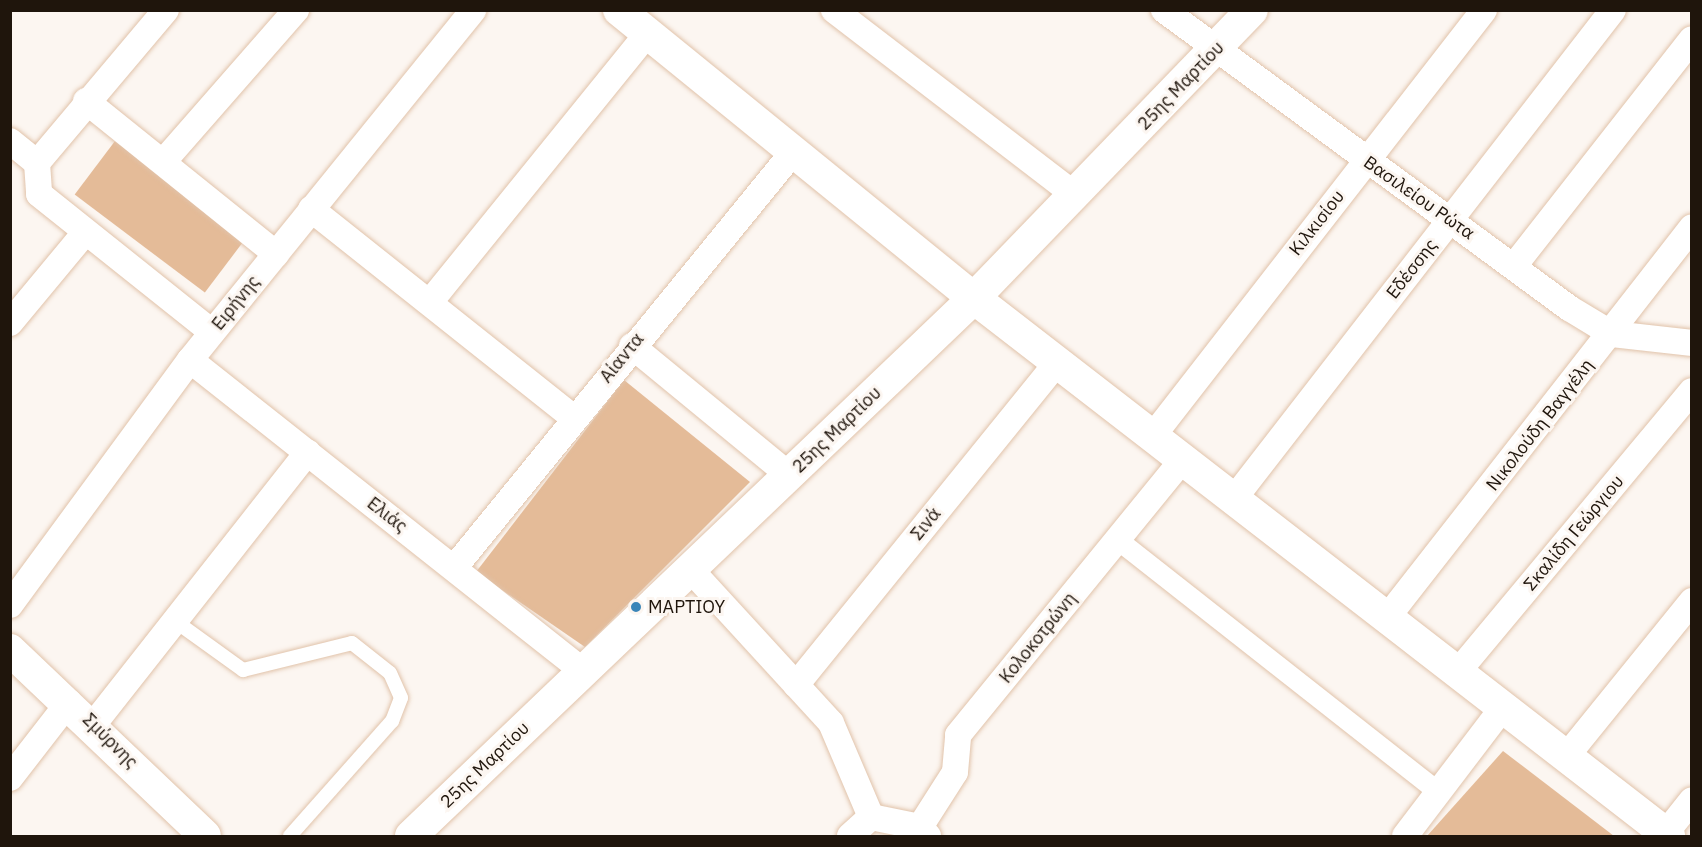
<!DOCTYPE html>
<html>
<head>
<meta charset="utf-8">
<style>
  body { margin:0 }
  #map { position:relative; width:1702px; height:847px; overflow:hidden; background:#fcf6f1; font-family:"IBM Plex Sans",sans-serif }
  div>[style] { position:absolute }
  .green>* { inset:0; background:#e4bb98; transform-origin:0 0 }
  .roads { filter:drop-shadow(0 0 2px #e1c3aa) drop-shadow(0 0 2px #e1c3aa) }
  .service>* { height:14px; margin:-7px; padding:0 7px; transform-origin:7px; border-radius:7px; background:#fff }
  .pedestrian>* { height:20px; margin:-10px; padding:0 10px; transform-origin:10px; border-radius:10px; background:#fff }
  .minor>* { height:26px; margin:-13px; padding:0 13px; transform-origin:13px; border-radius:13px; background:#fff }
  .tertiary>* { height:32px; margin:-16px; padding:0 16px; transform-origin:16px; border-radius:16px; background:#fff }
  .dots>* { width:16px; height:16px; translate:-50% -50%; box-sizing:border-box; border:3px solid #fcf6f1; border-radius:50% }
  span { translate:-50% -50%; white-space:nowrap; text-align:center; line-height:1.15; -webkit-text-stroke:6px #fcf6f1; paint-order:stroke }
  .street-label { font-size:18px; color:#1f150c }
  .poi-label { font-size:18px; color:#1f150c }
  .left { translate:0 -50%; text-align:left }
  .frame { position:absolute; inset:0; border:12px solid #1f150c; pointer-events:none }
</style>
</head>
<body>
<div id="map">
  <div class="green">
    <div style="left:115px;top:141px;width:163px;height:67px;rotate:37deg"></div>
    <div style="clip-path:polygon(624px 380px,750px 482px,585px 647px,476px 572px)"></div>
    <div style="clip-path:polygon(1503px 751px,1614px 836px,1427px 836px)"></div>
  </div>
  <div class="roads">
    <div class="service">
      <div style="left:175px;top:621px;width:84px;rotate:35.8deg"></div>
      <div style="left:243px;top:670px;width:112px;rotate:-13.9deg"></div>
      <div style="left:352px;top:643px;width:48px;rotate:38.3deg"></div>
      <div style="left:390px;top:673px;width:27px;rotate:66deg"></div>
      <div style="left:401px;top:698px;width:25px;rotate:111deg"></div>
      <div style="left:392px;top:721px;width:154px;rotate:131.6deg"></div>
    </div>
    <div class="pedestrian">
      <div style="left:1118px;top:540px;width:410px;rotate:38.2deg"></div>
    </div>
    <div class="minor">
      <div style="left:834px;top:10px;width:305px;rotate:37.5deg"></div>
      <div style="left:1164px;top:10px;width:503px;rotate:36.35deg"></div>
      <div style="left:1569px;top:308px;width:50px;rotate:31.2deg"></div>
      <div style="left:1612px;top:334px;width:81px;rotate:6.4deg"></div>
      <div style="left:86px;top:101px;width:244px;rotate:38.8deg"></div>
      <div style="left:10px;top:141px;width:35px;rotate:39deg"></div>
      <div style="left:37px;top:163px;width:31px;rotate:86deg"></div>
      <div style="left:39px;top:194px;width:221px;rotate:38.6deg"></div>
      <div style="left:163px;top:162px;width:202px;rotate:-48.8deg"></div>
      <div style="left:37px;top:163px;width:200px;rotate:-49.9deg"></div>
      <div style="left:311px;top:209px;width:336px;rotate:38.5deg"></div>
      <div style="left:1514px;top:266px;width:288px;rotate:-51.9deg"></div>
      <div style="left:430px;top:302px;width:346px;rotate:-51deg"></div>
      <div style="left:10px;top:323px;width:114px;rotate:-50.3deg"></div>
      <div style="left:632px;top:346px;width:205px;rotate:39.4deg"></div>
      <div style="left:190px;top:360px;width:501px;rotate:38.36deg"></div>
      <div style="left:1152px;top:437px;width:541px;rotate:-52.13deg"></div>
      <div style="left:1233px;top:500px;width:620px;rotate:-52.21deg"></div>
      <div style="left:454px;top:568px;width:538px;rotate:-50.81deg"></div>
      <div style="left:691px;top:570px;width:207px;rotate:47.5deg"></div>
      <div style="left:831px;top:723px;width:102px;rotate:66.9deg"></div>
      <div style="left:871px;top:817px;width:50px;rotate:11.5deg"></div>
      <div style="left:920px;top:827px;width:12px;rotate:48deg"></div>
      <div style="left:10px;top:605px;width:304px;rotate:-53.7deg"></div>
      <div style="left:190px;top:360px;width:450px;rotate:-51deg"></div>
      <div style="left:1386px;top:619px;width:497px;rotate:-52deg"></div>
      <div style="left:1456px;top:674px;width:368px;rotate:-50.2deg"></div>
      <div style="left:796px;top:685px;width:414px;rotate:-51deg"></div>
      <div style="left:93px;top:725px;width:347px;rotate:-51.8deg"></div>
      <div style="left:1565px;top:758px;width:202px;rotate:-51deg"></div>
      <div style="left:10px;top:778px;width:96px;rotate:-52.2deg"></div>
      <div style="left:920px;top:827px;width:65px;rotate:-57.5deg"></div>
      <div style="left:955px;top:772px;width:37px;rotate:-85deg"></div>
      <div style="left:958px;top:735px;width:355px;rotate:-50.8deg"></div>
      <div style="left:1665px;top:834px;width:43px;rotate:-51.5deg"></div>
      <div style="left:850px;top:836px;width:28px;rotate:-42deg"></div>
      <div style="left:1405px;top:836px;width:158px;rotate:-52.7deg"></div>
    </div>
    <div class="tertiary">
      <div style="left:619px;top:10px;width:457px;rotate:39.1deg"></div>
      <div style="left:974px;top:298px;width:879px;rotate:37.74deg"></div>
      <div style="left:10px;top:650px;width:269px;rotate:43.6deg"></div>
      <div style="left:411px;top:836px;width:779px;rotate:-43.7deg"></div>
      <div style="left:974px;top:298px;width:400px;rotate:-46deg"></div>
    </div>
  </div>
  <div class="dots">
    <div style="left:636px;top:607px;background:#3a85b8"></div>
  </div>
  <div class="street-label">
    <span style="left:1181px;top:86px;rotate:-46deg">25ης Μαρτίου</span>
    <span style="left:1419px;top:198px;rotate:35deg">Βασιλείου Ρώτα</span>
    <span style="left:1317px;top:223px;rotate:-52deg">Κιλκισίου</span>
    <span style="left:1412px;top:269px;rotate:-52deg">Εδέσσης</span>
    <span style="left:236px;top:303px;rotate:-51deg">Ειρήνης</span>
    <span style="left:622px;top:358px;rotate:-51deg">Αίαντα</span>
    <span style="left:1540px;top:425px;rotate:-52deg">Νικολούδη Βαγγέλη</span>
    <span style="left:837px;top:430px;rotate:-44deg">25ης Μαρτίου</span>
    <span style="left:387px;top:515px;rotate:38deg">Ελιάς</span>
    <span style="left:926px;top:524px;rotate:-51deg">Σινά</span>
    <span style="left:1574px;top:533px;rotate:-50deg">Σκαλίδη Γεώργιου</span>
    <span style="left:1038px;top:638px;rotate:-51deg">Κολοκοτρώνη</span>
    <span style="left:110px;top:741px;rotate:45deg">Σμύρνης</span>
    <span style="left:485px;top:765px;rotate:-44deg">25ης Μαρτίου</span>
  </div>
  <div class="poi-label">
    <span class="left" style="left:648px;top:607px">ΜΑΡΤΙΟΥ</span>
  </div>
  <div class="frame"></div>
</div>
</body>
</html>
